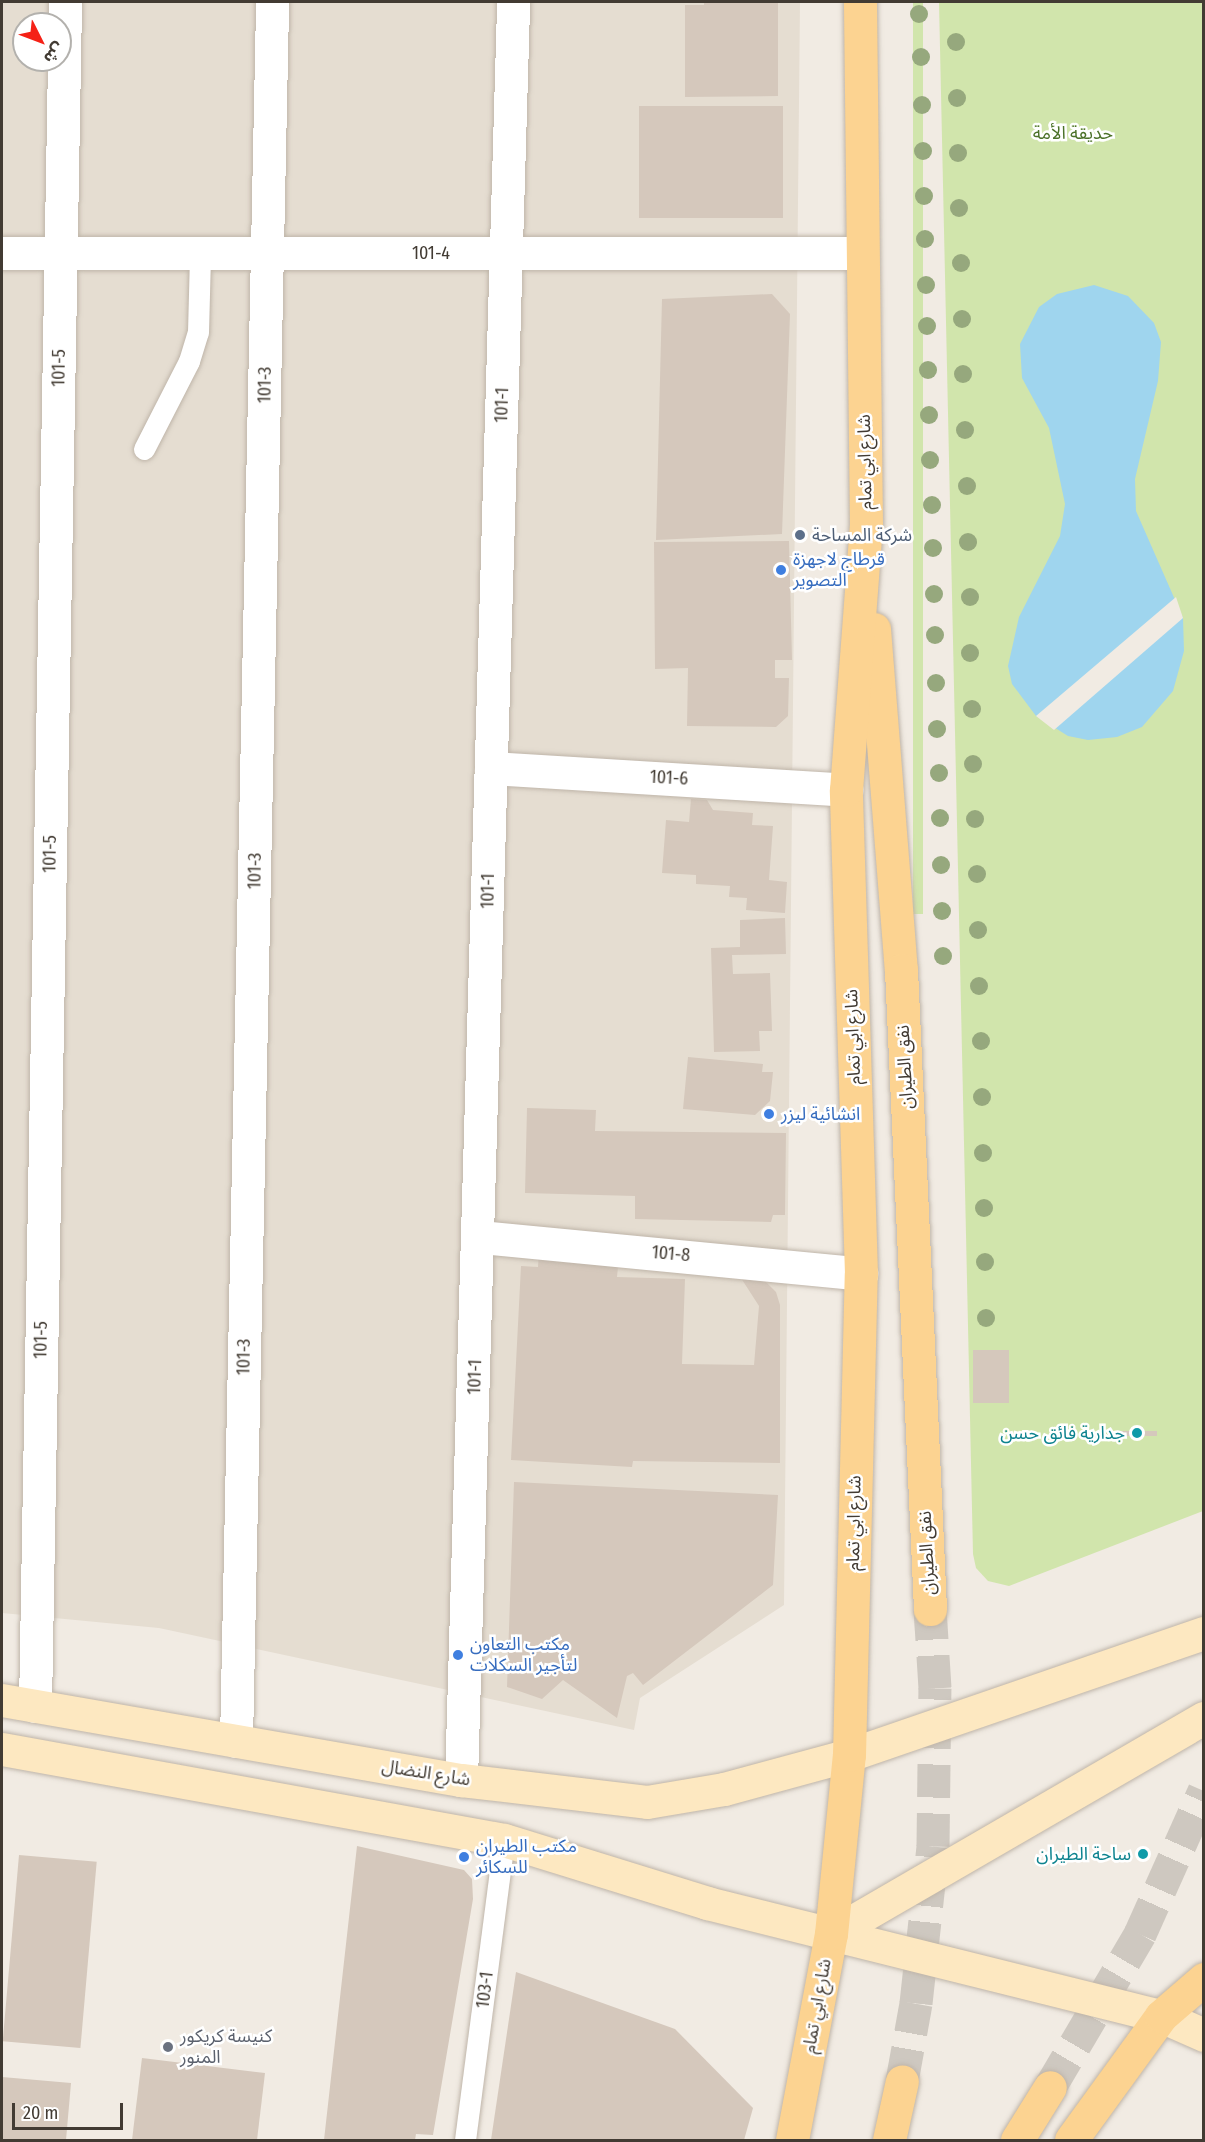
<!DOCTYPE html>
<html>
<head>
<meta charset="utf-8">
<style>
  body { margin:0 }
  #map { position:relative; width:1205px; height:2142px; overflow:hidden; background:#f1ebe3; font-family:"Fira Sans Condensed","Noto Sans Arabic",sans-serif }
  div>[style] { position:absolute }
  .residential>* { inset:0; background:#e5ddd1 }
  .green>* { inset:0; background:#d1e5ac; transform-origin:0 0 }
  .water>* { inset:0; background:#9fd5ee }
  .pier>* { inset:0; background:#f1ebe3 }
  .building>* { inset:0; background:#d5c8bc; transform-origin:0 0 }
  .primary-tunnel>* { height:33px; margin-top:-16.5px; transform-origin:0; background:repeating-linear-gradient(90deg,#cec8c0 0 33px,transparent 0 49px) }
  .roads { filter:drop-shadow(0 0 2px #bfb5a9) drop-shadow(0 0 2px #bfb5a9) }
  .lane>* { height:21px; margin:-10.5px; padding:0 10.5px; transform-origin:10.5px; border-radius:10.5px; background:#fff }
  .street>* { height:33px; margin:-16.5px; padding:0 16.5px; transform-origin:16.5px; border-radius:16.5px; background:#fff }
  .secondary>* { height:33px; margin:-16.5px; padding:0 16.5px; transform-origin:16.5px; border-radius:16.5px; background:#fde8c1 }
  .primary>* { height:33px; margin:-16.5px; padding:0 16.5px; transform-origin:16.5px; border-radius:16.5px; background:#fcd391 }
  .trees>* { width:18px; height:18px; margin:-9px; border-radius:50%; background:#96a87d }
  .dots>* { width:16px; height:16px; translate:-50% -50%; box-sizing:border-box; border:3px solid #fff; border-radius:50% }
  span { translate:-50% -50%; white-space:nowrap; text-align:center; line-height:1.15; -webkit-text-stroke:5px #fff; paint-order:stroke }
  .park-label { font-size:18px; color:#4c7229 }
  .street-label { font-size:18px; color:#423b33 }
  .service-label { font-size:18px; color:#4e5e75 }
  .left { translate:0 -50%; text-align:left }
  .shop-label { font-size:18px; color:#366cbe }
  .culture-label { font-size:18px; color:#0d838f }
  .right { translate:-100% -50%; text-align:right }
  .worship-label { font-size:18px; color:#5b616d }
  .frame { position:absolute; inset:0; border:3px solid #423b33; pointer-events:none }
  .north { position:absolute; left:12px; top:12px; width:60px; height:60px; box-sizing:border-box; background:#fff; border:2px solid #b3b1ad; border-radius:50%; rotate:132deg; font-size:16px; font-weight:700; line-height:24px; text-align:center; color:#423b33 }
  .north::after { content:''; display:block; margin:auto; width:21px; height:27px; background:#f52116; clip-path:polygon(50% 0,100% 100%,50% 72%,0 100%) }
  .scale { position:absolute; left:12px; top:2103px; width:111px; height:27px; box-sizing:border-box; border:3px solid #423b33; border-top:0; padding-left:8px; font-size:18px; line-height:21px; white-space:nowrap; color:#423b33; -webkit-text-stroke:4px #fff; paint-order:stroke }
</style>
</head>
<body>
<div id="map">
  <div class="residential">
    <div style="clip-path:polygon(evenodd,2px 2px,800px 2px,784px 1605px,640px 1698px,634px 1730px,159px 1628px,2px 1613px,2px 2px,24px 24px,60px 24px,60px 60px,24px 60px,24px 24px)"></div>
  </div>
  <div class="green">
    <div style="left:913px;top:2px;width:10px;height:912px"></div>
    <div style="clip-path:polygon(939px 2px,1204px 2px,1203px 1511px,1009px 1586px,988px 1581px,976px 1568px,973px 1554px)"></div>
  </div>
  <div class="water">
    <div style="clip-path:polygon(1094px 285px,1128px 296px,1154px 323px,1161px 342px,1158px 381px,1135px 479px,1136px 511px,1183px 618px,1184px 651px,1173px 691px,1142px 727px,1117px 737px,1088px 740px,1068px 736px,1036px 716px,1012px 684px,1008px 666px,1019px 617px,1060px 536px,1065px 504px,1049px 428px,1022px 378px,1020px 344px,1039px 307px,1057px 294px)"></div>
  </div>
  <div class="pier">
    <div style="clip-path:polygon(1176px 597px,1183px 618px,1054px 730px,1036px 716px)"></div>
  </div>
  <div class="building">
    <div style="clip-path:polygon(704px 2px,778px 2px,778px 96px,685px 97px,685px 5px,704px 5px)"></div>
    <div style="left:639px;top:106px;width:144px;height:112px"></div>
    <div style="clip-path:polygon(772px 294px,790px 314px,782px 534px,656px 540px,662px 299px)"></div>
    <div style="clip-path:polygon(789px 541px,792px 660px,775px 660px,775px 678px,789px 678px,788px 716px,776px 727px,687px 726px,688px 668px,655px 669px,654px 542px)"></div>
    <div style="clip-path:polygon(691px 799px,707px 800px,713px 810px,753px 813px,752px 825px,773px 826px,769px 880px,787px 882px,785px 913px,746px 910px,747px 898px,729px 897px,730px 886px,696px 884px,696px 875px,662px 873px,666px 820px,689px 822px)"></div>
    <div style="clip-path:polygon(785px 918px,786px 954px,732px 955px,733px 974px,770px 973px,772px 1031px,759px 1031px,760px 1051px,714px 1052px,711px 948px,740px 947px,740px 920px)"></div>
    <div style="clip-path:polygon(688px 1057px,763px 1064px,762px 1072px,773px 1072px,770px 1101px,755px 1115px,683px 1109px)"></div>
    <div style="clip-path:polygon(527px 1108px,596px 1110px,595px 1131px,786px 1133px,785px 1215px,773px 1215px,771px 1222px,635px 1219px,635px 1196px,525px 1193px)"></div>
    <div style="clip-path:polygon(539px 1251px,619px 1256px,617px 1277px,685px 1279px,682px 1364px,754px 1365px,759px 1306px,741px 1278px,759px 1275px,776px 1292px,780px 1305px,780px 1463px,633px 1461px,632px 1467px,511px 1460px,521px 1266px,538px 1267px)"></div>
    <div style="left:973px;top:1350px;width:36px;height:53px"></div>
    <div style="left:1117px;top:1431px;width:40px;height:5px"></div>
    <div style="clip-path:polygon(514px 1482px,778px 1495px,773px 1585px,643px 1685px,633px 1673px,627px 1676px,617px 1718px,563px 1680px,542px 1699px,507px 1687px)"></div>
    <div style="clip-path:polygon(357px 1846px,464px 1870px,472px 1879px,473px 1899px,433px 2135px,416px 2134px,415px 2140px,324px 2140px)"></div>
    <div style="left:19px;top:1855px;width:78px;height:187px;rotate:5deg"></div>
    <div style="clip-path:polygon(516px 1972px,675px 2029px,753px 2108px,744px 2140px,491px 2140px)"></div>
    <div style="clip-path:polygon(142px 2058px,265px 2073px,257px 2140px,132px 2140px)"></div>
    <div style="clip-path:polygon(2px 2077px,71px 2083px,66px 2140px,2px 2140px)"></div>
  </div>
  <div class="primary-tunnel">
    <div style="left:902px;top:2081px;width:79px;rotate:-79.8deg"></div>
    <div style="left:916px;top:2003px;width:158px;rotate:-83.8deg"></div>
    <div style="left:933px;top:1846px;width:158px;rotate:-89.3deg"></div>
    <div style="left:935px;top:1688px;width:79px;rotate:-93.6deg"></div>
    <div style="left:1050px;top:2087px;width:178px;rotate:-59.5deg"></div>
    <div style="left:1140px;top:1934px;width:157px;rotate:-65.9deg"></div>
  </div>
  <div class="roads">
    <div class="lane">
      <div style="left:144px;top:449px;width:99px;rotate:-62.9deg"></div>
      <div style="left:189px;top:361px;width:30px;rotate:-73deg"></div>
      <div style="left:198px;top:332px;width:77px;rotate:-88.5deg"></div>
      <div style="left:465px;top:2140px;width:303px;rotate:-82.6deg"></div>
    </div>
    <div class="street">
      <div style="left:2px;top:253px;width:858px"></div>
      <div style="left:491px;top:768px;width:356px;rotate:3.5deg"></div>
      <div style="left:480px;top:1237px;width:383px;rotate:5.5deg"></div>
      <div style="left:35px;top:1706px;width:1704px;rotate:-88.99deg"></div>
      <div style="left:236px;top:1741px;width:1739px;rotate:-88.81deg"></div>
      <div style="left:461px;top:1780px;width:1779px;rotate:-88.32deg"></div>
    </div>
    <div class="secondary">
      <div style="left:2px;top:1700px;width:466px;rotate:9.9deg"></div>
      <div style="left:461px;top:1780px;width:187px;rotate:6.7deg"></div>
      <div style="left:647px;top:1802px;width:78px;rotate:-9.6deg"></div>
      <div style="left:724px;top:1789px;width:130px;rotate:-15.2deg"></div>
      <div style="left:849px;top:1755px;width:375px;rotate:-19deg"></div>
      <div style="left:2px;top:1749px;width:510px;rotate:10.27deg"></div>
      <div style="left:504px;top:1840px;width:213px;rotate:17.2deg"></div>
      <div style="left:707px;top:1903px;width:468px;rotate:14deg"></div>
      <div style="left:1161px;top:2016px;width:47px;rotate:23.8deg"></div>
      <div style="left:831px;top:1934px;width:431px;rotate:-30.1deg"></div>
    </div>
    <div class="primary">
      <div style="left:874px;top:629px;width:342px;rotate:85.5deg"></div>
      <div style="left:901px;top:970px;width:640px;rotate:87.4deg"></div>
      <div style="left:792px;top:2140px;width:210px;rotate:-79.3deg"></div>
      <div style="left:831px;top:1934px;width:180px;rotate:-84.3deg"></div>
      <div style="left:849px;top:1755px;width:481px;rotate:-88.6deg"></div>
      <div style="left:861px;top:1274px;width:484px;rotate:-91.8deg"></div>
      <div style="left:846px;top:790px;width:265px;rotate:-85.7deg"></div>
      <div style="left:866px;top:526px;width:524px;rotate:-90.66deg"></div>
      <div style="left:889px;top:2140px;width:60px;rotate:-77.6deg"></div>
      <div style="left:1017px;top:2140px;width:62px;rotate:-58.1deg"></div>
      <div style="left:1071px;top:2140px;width:153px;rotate:-54deg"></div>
      <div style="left:1161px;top:2016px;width:57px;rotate:-40.7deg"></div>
    </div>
  </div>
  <div class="trees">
    <div style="left:919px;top:14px"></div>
    <div style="left:956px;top:42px"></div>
    <div style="left:921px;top:57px"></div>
    <div style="left:957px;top:98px"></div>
    <div style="left:922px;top:105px"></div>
    <div style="left:923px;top:151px"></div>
    <div style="left:958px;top:153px"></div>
    <div style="left:924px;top:196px"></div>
    <div style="left:959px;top:208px"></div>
    <div style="left:925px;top:239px"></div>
    <div style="left:961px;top:263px"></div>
    <div style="left:926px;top:285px"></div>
    <div style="left:962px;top:319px"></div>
    <div style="left:927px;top:326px"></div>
    <div style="left:928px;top:370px"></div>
    <div style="left:963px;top:374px"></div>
    <div style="left:929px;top:415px"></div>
    <div style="left:965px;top:430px"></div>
    <div style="left:930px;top:460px"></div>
    <div style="left:967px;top:486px"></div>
    <div style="left:932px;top:505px"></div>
    <div style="left:968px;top:542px"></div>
    <div style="left:933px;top:548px"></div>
    <div style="left:934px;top:594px"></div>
    <div style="left:970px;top:597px"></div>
    <div style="left:935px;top:635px"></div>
    <div style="left:970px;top:653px"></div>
    <div style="left:936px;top:683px"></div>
    <div style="left:972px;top:709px"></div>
    <div style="left:937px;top:729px"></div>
    <div style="left:973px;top:764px"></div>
    <div style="left:939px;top:773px"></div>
    <div style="left:940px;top:818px"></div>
    <div style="left:975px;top:819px"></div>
    <div style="left:941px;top:865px"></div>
    <div style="left:977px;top:874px"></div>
    <div style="left:942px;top:911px"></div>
    <div style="left:978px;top:930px"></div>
    <div style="left:943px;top:956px"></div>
    <div style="left:979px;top:986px"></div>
    <div style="left:981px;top:1041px"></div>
    <div style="left:982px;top:1097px"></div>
    <div style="left:983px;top:1153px"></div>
    <div style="left:984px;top:1208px"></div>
    <div style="left:985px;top:1262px"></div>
    <div style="left:986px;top:1318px"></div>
  </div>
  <div class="dots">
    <div style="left:800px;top:535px;background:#5c6f8a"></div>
    <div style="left:781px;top:570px;background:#3f7fe0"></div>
    <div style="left:769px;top:1114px;background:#3f7fe0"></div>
    <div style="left:1137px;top:1433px;background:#0f9aa8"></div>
    <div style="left:458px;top:1655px;background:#3f7fe0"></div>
    <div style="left:1143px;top:1854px;background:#0f9aa8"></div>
    <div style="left:464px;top:1857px;background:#3f7fe0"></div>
    <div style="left:168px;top:2047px;background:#6b7280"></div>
  </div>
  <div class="park-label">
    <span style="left:1073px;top:133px">حديقة الأمة</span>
  </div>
  <div class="street-label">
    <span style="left:431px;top:253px">101-4</span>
    <span style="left:59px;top:368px;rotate:-89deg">101-5</span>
    <span style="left:265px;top:385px;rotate:-89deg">101-3</span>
    <span style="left:502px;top:405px;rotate:-88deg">101-1</span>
    <span style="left:865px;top:462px;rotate:-91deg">شارع ابي تمام</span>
    <span style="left:669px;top:778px;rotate:3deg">101-6</span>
    <span style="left:50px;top:854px;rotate:-89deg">101-5</span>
    <span style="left:255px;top:871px;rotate:-89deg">101-3</span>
    <span style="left:488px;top:891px;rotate:-89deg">101-1</span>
    <span style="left:853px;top:1037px;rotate:-92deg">شارع ابي تمام</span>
    <span style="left:905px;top:1067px;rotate:-93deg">نفق الطيران</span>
    <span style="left:671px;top:1254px;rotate:5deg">101-8</span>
    <span style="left:41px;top:1340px;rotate:-89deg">101-5</span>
    <span style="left:244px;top:1357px;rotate:-89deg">101-3</span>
    <span style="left:475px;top:1377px;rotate:-88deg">101-1</span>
    <span style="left:854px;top:1523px;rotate:-89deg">شارع ابي تمام</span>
    <span style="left:927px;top:1553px;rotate:-93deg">نفق الطيران</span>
    <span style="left:426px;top:1773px;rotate:9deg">شارع النضال</span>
    <span style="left:485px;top:1990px;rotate:-83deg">103-1</span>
    <span style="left:817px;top:2006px;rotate:-80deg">شارع ابي تمام</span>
  </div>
  <div class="service-label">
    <span class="left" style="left:812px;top:535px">شركة المساحة</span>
  </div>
  <div class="shop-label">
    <span class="left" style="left:793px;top:570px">قرطاج لاجهزة<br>التصوير</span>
    <span class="left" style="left:781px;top:1114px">انشائية ليزر</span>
    <span class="left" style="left:470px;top:1655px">مكتب التعاون<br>لتأجير السكلات</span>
    <span class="left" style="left:476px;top:1857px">مكتب الطيران<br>للسكائر</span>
  </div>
  <div class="culture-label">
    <span class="right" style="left:1125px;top:1433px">جدارية فائق حسن</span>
    <span class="right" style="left:1131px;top:1854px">ساحة الطيران</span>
  </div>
  <div class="worship-label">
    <span class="left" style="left:180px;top:2047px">كنيسة كريكور<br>المنور</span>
  </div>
  <div class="frame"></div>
  <div class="north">ش</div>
  <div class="scale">20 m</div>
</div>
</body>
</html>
